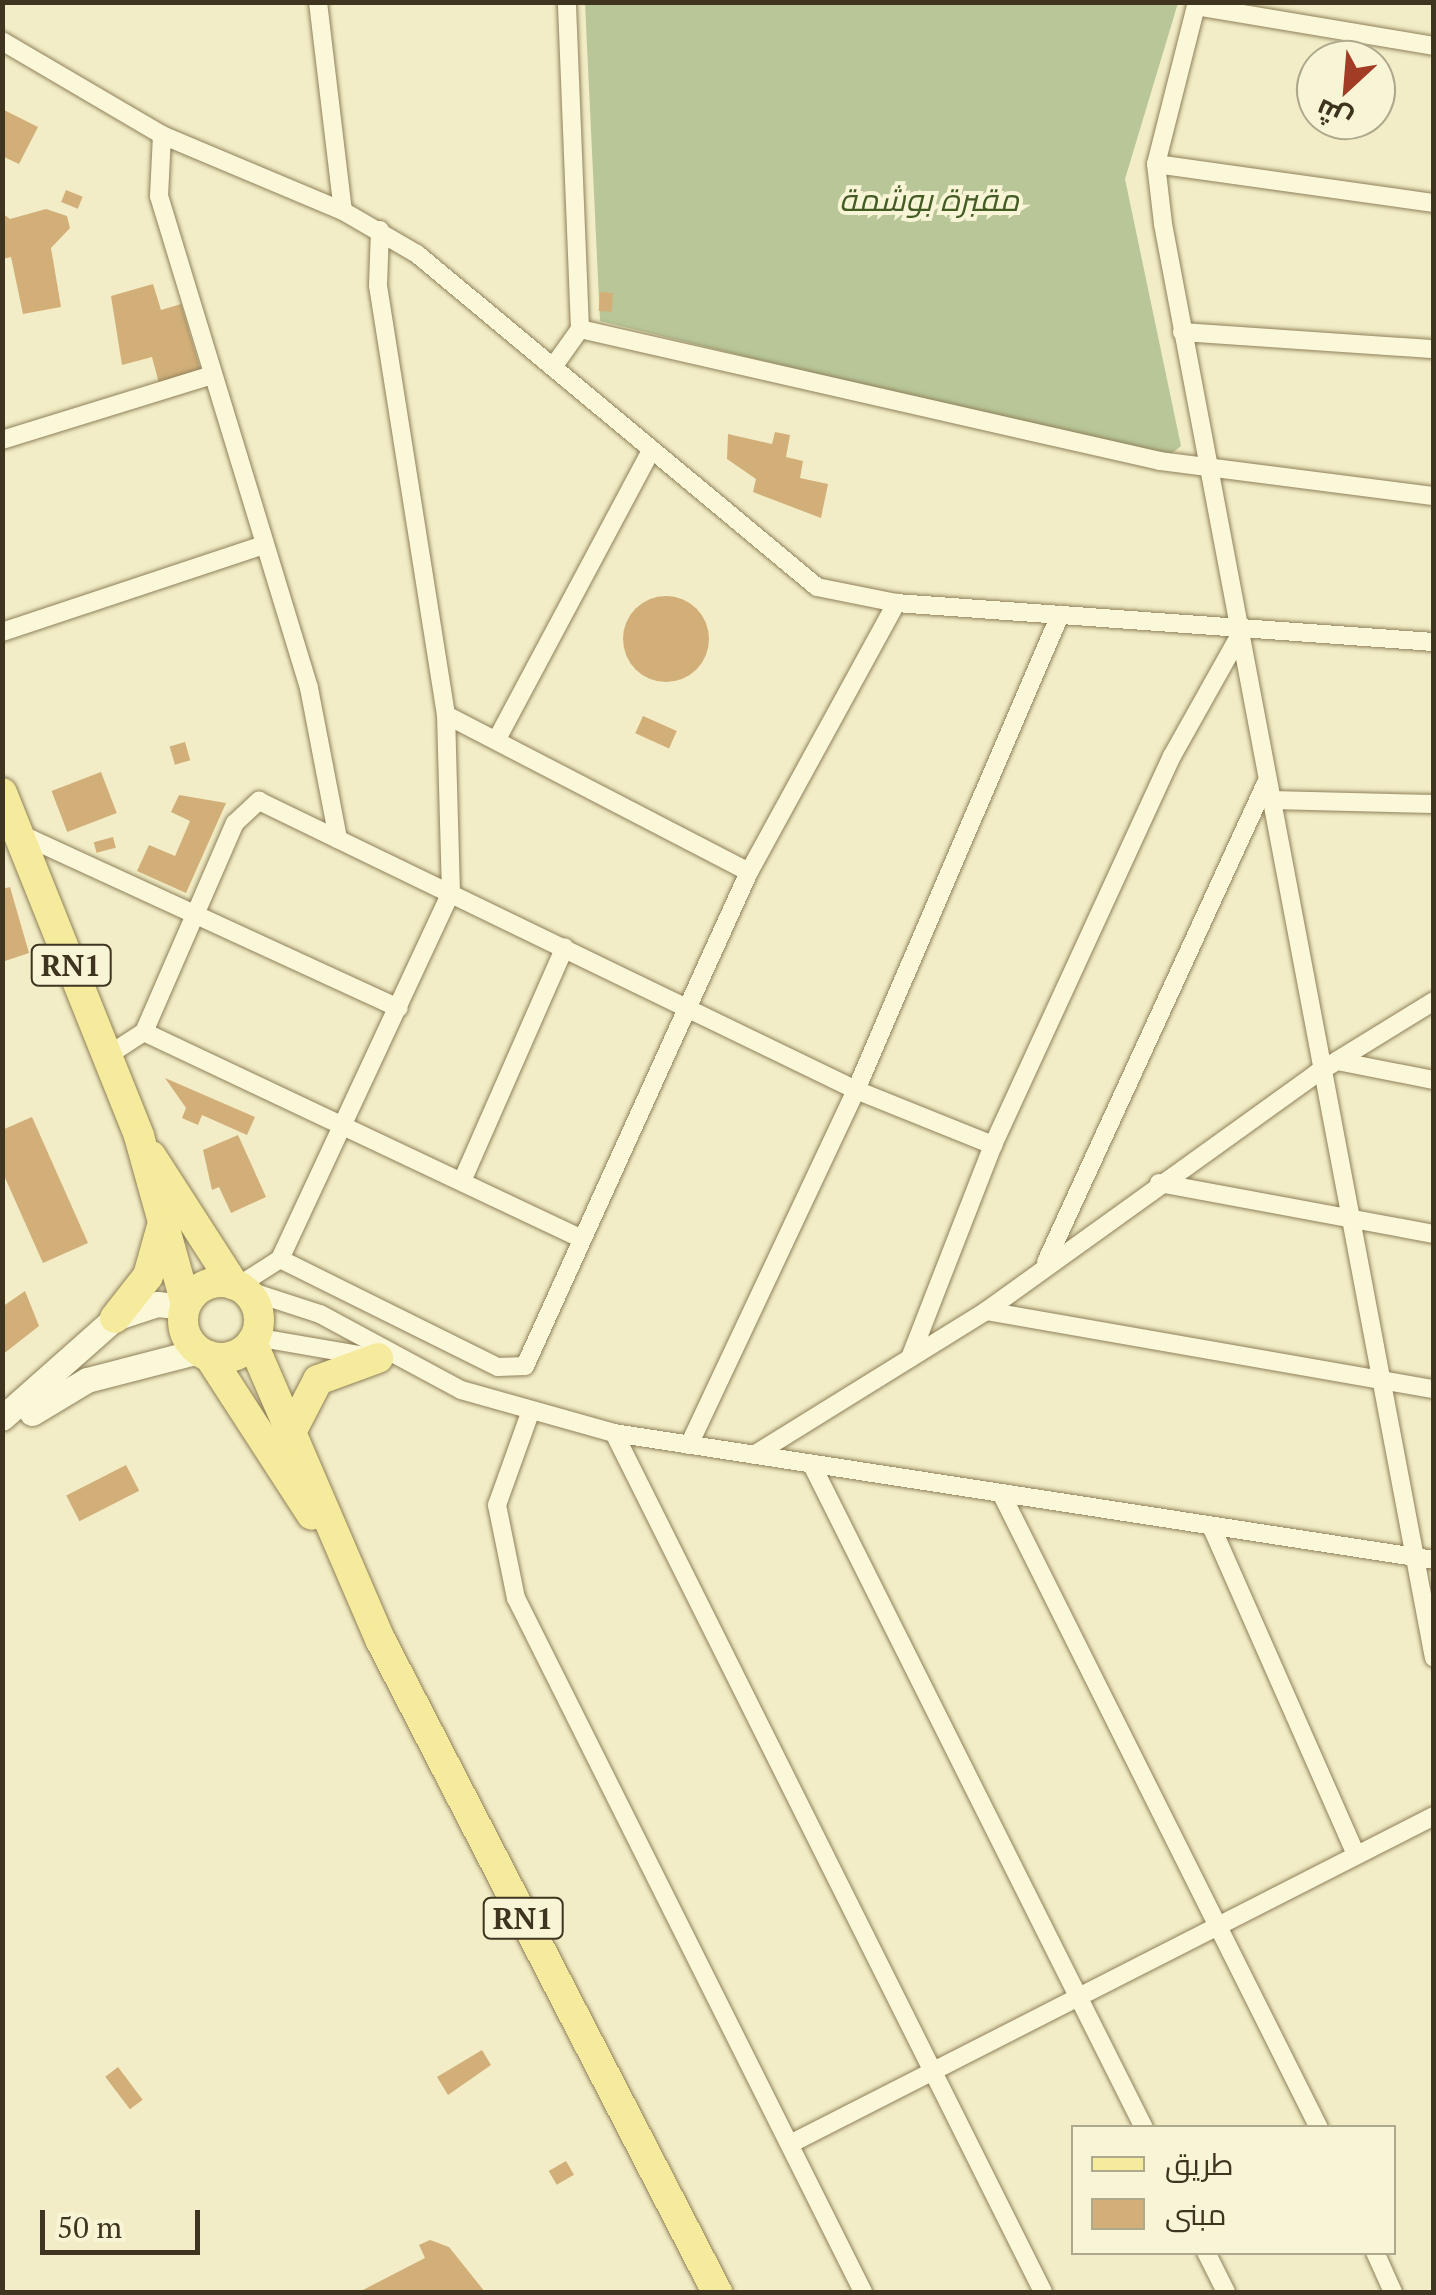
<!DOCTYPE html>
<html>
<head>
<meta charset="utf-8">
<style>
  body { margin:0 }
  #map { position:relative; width:1436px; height:2295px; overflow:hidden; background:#f2edc6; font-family:"PT Serif",Cairo,serif }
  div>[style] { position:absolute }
  .cemetery>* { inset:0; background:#b8c698 }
  .building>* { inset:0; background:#d2af79; transform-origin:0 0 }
  .round { border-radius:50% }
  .roads { filter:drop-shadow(0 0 2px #8f805a) drop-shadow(0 0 2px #8f805a) }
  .street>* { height:18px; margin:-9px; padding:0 9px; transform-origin:9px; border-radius:9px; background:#fbf8da }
  .secondary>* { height:25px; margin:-12.5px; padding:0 12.5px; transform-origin:12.5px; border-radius:12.5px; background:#fbf8da }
  .primary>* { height:30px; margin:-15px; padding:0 15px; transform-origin:15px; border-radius:15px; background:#f6eb9c }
  .primary>.ring { margin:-15px; padding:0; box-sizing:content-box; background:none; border:30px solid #f6eb9c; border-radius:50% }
  span { translate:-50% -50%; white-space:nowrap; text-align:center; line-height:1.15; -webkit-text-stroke:8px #f8f5d6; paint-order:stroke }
  .shield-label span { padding:2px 8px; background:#f8f5d6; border:2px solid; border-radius:8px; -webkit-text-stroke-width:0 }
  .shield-label { font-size:30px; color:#3e341f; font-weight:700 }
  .park-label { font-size:32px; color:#435c24; font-style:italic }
  .frame { position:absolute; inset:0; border:5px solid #3e341f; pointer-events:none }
  .legend { position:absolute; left:1071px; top:2125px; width:325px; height:130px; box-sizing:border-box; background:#f8f5d6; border:2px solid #aea88d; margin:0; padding:12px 18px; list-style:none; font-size:30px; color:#3e341f }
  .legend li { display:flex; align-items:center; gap:20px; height:50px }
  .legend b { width:50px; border:2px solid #aea88d }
  .north { position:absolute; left:1296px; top:40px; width:100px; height:100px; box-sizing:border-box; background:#f8f5d6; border:2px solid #aea88d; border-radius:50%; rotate:206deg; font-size:28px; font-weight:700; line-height:40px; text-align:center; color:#3e341f }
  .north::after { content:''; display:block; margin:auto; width:35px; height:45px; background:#a23c25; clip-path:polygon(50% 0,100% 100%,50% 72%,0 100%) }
  .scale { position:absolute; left:40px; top:2210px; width:160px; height:45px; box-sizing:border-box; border:5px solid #3e341f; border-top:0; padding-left:12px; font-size:30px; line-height:35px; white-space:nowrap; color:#3e341f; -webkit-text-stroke:8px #f8f5d6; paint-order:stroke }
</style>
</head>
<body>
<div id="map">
  <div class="cemetery">
    <div style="clip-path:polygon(585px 3px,1178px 3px,1125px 179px,1181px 446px,1165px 459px,600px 321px)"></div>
  </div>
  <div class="building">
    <div style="clip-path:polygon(2px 109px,38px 127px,19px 164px,2px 156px)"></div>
    <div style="left:66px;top:190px;width:18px;height:13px;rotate:22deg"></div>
    <div style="clip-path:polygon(46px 209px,67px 216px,70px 228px,51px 248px,61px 307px,23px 314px,11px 257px,2px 259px,2px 213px,10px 219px)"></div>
    <div style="clip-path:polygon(153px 284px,161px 310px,181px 304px,202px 375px,160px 387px,152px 357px,122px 365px,111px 296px)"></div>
    <div style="left:600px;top:292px;width:13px;height:19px;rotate:4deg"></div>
    <div style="clip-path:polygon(775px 432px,790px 435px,786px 457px,803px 461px,800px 478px,828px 484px,821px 518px,753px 492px,756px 479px,727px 459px,728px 434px,772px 444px)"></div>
    <div class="round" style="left:623px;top:596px;width:86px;height:86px"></div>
    <div style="left:643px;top:716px;width:37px;height:19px;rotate:24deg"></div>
    <div style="left:185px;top:742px;width:19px;height:16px;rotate:74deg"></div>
    <div style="left:101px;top:772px;width:44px;height:53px;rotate:69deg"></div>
    <div style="clip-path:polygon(179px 795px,226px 803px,186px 893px,137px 871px,149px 845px,175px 856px,190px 821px,171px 812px)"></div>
    <div style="left:113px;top:837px;width:11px;height:20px;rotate:75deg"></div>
    <div style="clip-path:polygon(10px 887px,29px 953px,2px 962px,2px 889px)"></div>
    <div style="clip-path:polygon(165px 1078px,255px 1117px,247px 1135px,202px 1115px,198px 1125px,182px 1118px,186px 1108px)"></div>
    <div style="clip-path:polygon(32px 1117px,88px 1243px,43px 1263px,2px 1171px,2px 1130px)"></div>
    <div style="clip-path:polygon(238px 1135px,266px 1197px,231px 1213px,219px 1187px,212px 1190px,203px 1150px)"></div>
    <div style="clip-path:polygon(25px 1291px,39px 1326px,2px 1355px,2px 1307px)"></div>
    <div style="left:126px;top:1465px;width:29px;height:67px;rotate:63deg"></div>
    <div style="clip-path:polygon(482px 2050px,491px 2065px,448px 2095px,437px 2077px)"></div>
    <div style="left:118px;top:2067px;width:41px;height:16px;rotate:53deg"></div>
    <div style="left:566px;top:2161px;width:16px;height:20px;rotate:60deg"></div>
    <div style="clip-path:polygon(430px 2240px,449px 2247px,485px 2292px,359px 2292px,425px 2258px,419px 2245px)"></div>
  </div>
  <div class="roads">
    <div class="street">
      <div style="left:318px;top:2px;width:210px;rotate:83.2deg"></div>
      <div style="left:1197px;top:2px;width:167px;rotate:104.2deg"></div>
      <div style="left:1156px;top:164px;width:60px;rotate:83.3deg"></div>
      <div style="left:1163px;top:224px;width:1459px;rotate:79.3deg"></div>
      <div style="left:1196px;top:6px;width:241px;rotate:9.5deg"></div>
      <div style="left:2px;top:41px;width:186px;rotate:30.4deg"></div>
      <div style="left:162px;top:135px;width:196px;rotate:22.8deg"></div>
      <div style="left:343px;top:211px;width:86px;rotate:30.2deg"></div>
      <div style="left:417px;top:254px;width:520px;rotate:39.78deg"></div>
      <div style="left:817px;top:587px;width:81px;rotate:11.4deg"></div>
      <div style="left:896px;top:603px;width:539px;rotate:4.15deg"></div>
      <div style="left:162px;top:135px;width:61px;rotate:92.8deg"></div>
      <div style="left:159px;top:196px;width:514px;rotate:73.04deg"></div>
      <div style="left:309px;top:688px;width:154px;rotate:79.1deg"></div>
      <div style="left:1156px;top:164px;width:281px;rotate:8deg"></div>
      <div style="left:580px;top:329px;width:595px;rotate:12.82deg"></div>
      <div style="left:1160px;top:461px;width:276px;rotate:7.3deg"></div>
      <div style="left:1182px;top:332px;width:253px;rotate:3.9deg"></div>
      <div style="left:553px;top:367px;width:47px;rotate:-54.6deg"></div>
      <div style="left:580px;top:329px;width:327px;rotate:-92.3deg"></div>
      <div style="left:2px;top:440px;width:220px;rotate:-17.2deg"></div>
      <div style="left:2px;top:632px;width:275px;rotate:-18.4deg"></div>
      <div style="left:446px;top:715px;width:341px;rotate:27.4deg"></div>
      <div style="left:497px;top:739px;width:324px;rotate:-61.9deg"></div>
      <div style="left:1271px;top:800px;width:163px;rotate:1.4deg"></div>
      <div style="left:18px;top:833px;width:419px;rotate:24.7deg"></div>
      <div style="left:144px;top:1032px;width:482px;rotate:25.3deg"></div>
      <div style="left:107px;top:1056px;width:44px;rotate:-33deg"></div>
      <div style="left:144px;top:1032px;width:228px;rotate:-66.5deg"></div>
      <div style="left:235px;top:823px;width:33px;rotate:-43deg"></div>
      <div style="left:259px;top:801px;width:663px;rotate:25.83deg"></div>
      <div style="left:856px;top:1090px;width:148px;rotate:21.9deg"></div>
      <div style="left:1337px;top:1061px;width:99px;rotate:11.1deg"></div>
      <div style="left:463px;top:1179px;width:253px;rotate:-66.3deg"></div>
      <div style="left:1159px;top:1183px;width:280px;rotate:10.5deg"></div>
      <div style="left:280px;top:1259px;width:243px;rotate:26.4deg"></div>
      <div style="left:498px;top:1367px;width:27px;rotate:-2deg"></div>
      <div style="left:525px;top:1366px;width:542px;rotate:-65.61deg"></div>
      <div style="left:749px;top:872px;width:307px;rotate:-61.3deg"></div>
      <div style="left:1046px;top:1262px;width:527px;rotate:-65.33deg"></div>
      <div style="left:238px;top:1286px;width:50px;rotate:-32.7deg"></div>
      <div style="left:280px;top:1259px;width:404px;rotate:-65deg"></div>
      <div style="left:451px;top:893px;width:178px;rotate:-91.6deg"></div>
      <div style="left:446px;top:715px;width:435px;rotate:-99deg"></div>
      <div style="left:378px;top:285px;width:55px;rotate:-87.9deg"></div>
      <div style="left:240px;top:1288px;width:84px;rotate:18deg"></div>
      <div style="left:320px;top:1314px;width:160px;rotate:28.3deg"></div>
      <div style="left:461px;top:1390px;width:159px;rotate:15.7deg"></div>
      <div style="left:614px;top:1433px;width:830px;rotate:8.8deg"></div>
      <div style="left:986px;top:1311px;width:455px;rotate:9.9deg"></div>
      <div style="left:255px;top:1337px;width:124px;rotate:9.8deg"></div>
      <div style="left:910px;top:1358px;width:229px;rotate:-68.7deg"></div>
      <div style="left:993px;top:1145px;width:428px;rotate:-65.3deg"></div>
      <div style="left:1172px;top:756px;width:133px;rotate:-60.7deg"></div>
      <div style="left:530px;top:1413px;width:98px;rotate:109.7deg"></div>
      <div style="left:497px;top:1505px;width:95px;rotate:78.5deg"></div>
      <div style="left:516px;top:1598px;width:776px;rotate:63.43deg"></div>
      <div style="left:614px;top:1433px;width:960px;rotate:63.46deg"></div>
      <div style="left:689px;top:1445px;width:392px;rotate:-64.8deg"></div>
      <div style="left:856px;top:1090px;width:517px;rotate:-66.76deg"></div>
      <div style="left:754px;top:1455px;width:273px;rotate:-31.8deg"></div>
      <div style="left:986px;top:1311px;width:408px;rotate:-35.7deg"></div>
      <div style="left:1317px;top:1073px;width:137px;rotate:-31.6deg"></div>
      <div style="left:812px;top:1465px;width:741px;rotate:63.4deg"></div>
      <div style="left:1002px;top:1495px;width:708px;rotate:63.4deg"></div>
      <div style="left:1212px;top:1528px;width:352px;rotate:66.2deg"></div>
      <div style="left:790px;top:2144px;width:723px;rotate:-26.99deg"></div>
      <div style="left:1206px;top:2252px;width:45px;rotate:63.4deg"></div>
      <div style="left:1375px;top:2252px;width:44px;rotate:65.8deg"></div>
    </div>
    <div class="secondary">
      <div style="left:32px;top:1413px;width:64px;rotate:-31deg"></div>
      <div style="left:87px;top:1380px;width:116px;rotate:-14.5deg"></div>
      <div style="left:2px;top:1418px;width:151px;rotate:-41.5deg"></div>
      <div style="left:115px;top:1318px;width:44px;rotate:-18.4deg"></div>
      <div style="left:157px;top:1304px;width:28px;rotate:6deg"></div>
    </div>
    <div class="primary">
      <div style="left:2px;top:793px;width:369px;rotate:68.2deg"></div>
      <div style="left:139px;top:1136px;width:174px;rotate:74.4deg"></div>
      <div style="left:151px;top:1156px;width:153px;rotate:57.2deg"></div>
      <div class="ring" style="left:183px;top:1282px;width:46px;height:46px"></div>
      <div style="left:115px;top:1318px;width:53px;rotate:-51.8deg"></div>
      <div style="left:148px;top:1276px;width:52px;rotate:-74.4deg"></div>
      <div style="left:252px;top:1342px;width:326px;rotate:66.7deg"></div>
      <div style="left:381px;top:1641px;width:733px;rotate:62.7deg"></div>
      <div style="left:209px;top:1356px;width:189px;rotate:57.1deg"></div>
      <div style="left:289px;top:1436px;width:63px;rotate:-62.6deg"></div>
      <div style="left:318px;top:1380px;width:64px;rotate:-20.1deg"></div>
    </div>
  </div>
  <div class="shield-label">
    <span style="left:71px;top:965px">RN1</span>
    <span style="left:523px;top:1918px">RN1</span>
  </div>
  <div class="park-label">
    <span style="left:929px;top:199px">مقبرة بوشمة</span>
  </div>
  <div class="frame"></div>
  <ul class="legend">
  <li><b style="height:12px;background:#f6eb9c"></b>طريق</li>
  <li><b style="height:28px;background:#d2af79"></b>مبنى</li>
  </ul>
  <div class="north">ش</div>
  <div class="scale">50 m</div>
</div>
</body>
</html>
